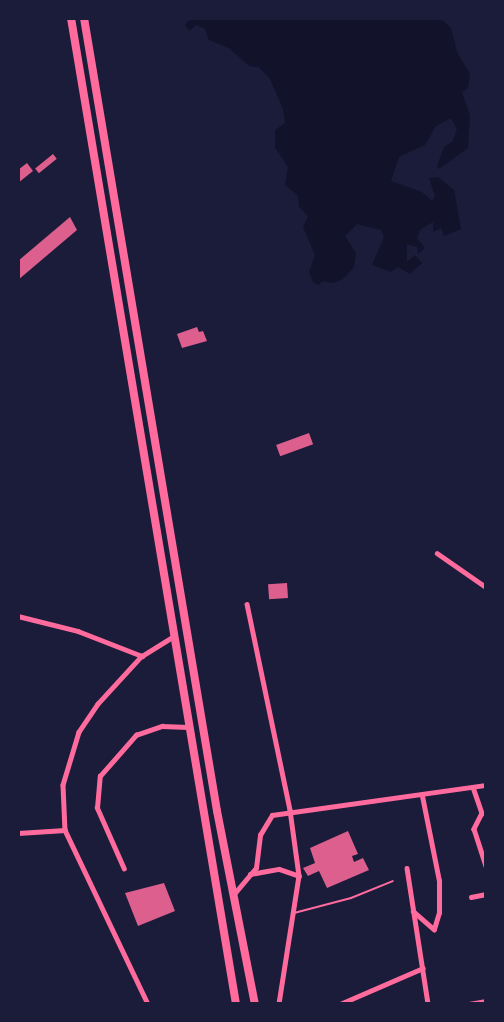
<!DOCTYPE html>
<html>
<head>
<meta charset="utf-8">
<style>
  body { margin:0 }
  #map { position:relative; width:504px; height:1022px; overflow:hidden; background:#1b1b3a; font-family:"Times New Roman",serif }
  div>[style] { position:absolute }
  .water>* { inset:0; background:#12122b }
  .building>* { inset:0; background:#dd5f8e; transform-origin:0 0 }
  .service>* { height:2px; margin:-1px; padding:0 1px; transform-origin:1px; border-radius:1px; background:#ff6b9d }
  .minor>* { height:4.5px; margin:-2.25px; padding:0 2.25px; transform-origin:2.25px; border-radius:2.25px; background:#ff6b9d }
  .trunk>* { height:8px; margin:-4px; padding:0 4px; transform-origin:4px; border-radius:4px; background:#ff6b9d }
  span { translate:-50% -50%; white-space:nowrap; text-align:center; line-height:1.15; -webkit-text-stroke:4.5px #1b1b3a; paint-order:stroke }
  .frame { position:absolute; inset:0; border:20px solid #1b1b3a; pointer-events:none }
</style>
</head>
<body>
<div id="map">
  <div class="water">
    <div style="clip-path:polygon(191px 18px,440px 18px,451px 28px,457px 52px,470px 74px,468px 88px,462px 92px,470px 116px,468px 148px,439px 169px,437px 166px,444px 147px,453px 141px,457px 129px,451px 118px,436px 126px,425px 145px,399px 157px,391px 181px,422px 192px,432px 201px,435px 196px,429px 178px,438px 177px,454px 190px,461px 229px,444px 236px,441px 228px,433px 232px,433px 222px,421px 229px,417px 238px,425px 248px,418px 254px,417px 247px,407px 244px,407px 262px,415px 255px,422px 263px,410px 274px,398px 267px,391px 272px,372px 265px,384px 237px,381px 230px,357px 224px,345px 236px,356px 253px,354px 267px,343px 279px,333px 283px,323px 281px,318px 285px,313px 282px,309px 272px,315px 255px,303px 227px,308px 216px,299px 207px,298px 196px,285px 185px,288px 167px,275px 147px,275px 130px,285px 123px,283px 109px,270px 79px,259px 67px,249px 66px,229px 48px,209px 40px,205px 29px,196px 25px,189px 31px,185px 25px)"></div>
  </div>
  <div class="building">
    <div style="left:53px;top:154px;width:6px;height:23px;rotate:51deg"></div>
    <div style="clip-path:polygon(27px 163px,33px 171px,18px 183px,18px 170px)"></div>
    <div style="clip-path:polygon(70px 217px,77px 230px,18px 280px,18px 261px)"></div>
    <div style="clip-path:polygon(197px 327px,199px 332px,203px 331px,207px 341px,182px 348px,177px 334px)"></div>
    <div style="left:309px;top:433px;width:12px;height:35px;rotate:70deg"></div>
    <div style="left:287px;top:583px;width:15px;height:19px;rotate:86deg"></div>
    <div style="clip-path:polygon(348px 831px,358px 854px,352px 856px,354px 862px,363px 858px,369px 870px,327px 888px,319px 871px,308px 876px,303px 868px,315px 863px,310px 848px)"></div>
    <div style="clip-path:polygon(164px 883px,175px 911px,138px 926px,125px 893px)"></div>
  </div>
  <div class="service">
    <div style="left:294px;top:913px;width:59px;rotate:-14.7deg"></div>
    <div style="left:351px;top:898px;width:45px;rotate:-22deg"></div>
  </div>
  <div class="minor">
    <div style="left:437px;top:553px;width:60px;rotate:34.8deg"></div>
    <div style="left:247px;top:604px;width:210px;rotate:78.2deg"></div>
    <div style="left:290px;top:810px;width:67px;rotate:82.2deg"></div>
    <div style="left:18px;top:616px;width:62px;rotate:14deg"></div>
    <div style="left:78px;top:631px;width:69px;rotate:21.3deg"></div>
    <div style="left:142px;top:656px;width:36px;rotate:-32deg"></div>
    <div style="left:142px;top:656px;width:65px;rotate:132.5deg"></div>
    <div style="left:98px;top:704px;width:34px;rotate:124deg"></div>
    <div style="left:79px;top:732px;width:55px;rotate:106.8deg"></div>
    <div style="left:63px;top:785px;width:45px;rotate:87.5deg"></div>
    <div style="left:65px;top:830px;width:193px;rotate:64.5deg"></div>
    <div style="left:473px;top:787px;width:28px;rotate:71deg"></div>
    <div style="left:482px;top:813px;width:18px;rotate:117deg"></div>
    <div style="left:474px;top:829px;width:39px;rotate:72deg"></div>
    <div style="left:18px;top:833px;width:47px;rotate:-3.7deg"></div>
    <div style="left:407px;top:868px;width:138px;rotate:81.2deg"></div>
    <div style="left:124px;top:869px;width:67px;rotate:-113.9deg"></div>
    <div style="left:97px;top:808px;width:32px;rotate:-85deg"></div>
    <div style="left:100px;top:776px;width:55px;rotate:-48.7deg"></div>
    <div style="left:136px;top:735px;width:28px;rotate:-19deg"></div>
    <div style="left:162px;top:726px;width:26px;rotate:2deg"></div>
    <div style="left:250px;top:874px;width:29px;rotate:-10deg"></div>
    <div style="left:279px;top:869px;width:21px;rotate:19deg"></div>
    <div style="left:299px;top:876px;width:130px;rotate:98.9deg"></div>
    <div style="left:234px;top:894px;width:34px;rotate:-50deg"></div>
    <div style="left:256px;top:868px;width:33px;rotate:-83deg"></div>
    <div style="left:260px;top:835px;width:23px;rotate:-59deg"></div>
    <div style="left:272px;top:815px;width:216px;rotate:-8deg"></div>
    <div style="left:471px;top:897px;width:15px;rotate:-11deg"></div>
    <div style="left:413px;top:911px;width:28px;rotate:41deg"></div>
    <div style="left:434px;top:929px;width:17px;rotate:-73deg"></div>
    <div style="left:439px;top:913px;width:32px;rotate:-90deg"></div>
    <div style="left:439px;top:881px;width:87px;rotate:-101.3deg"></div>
    <div style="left:340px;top:1004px;width:90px;rotate:-23.4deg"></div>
    <div style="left:469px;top:1004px;width:17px;rotate:-10deg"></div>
  </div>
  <div class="trunk">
    <div style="left:71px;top:18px;width:1000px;rotate:80.5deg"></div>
    <div style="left:84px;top:18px;width:804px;rotate:80.48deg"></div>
    <div style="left:217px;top:811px;width:197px;rotate:78.9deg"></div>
  </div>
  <div class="frame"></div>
</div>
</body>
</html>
